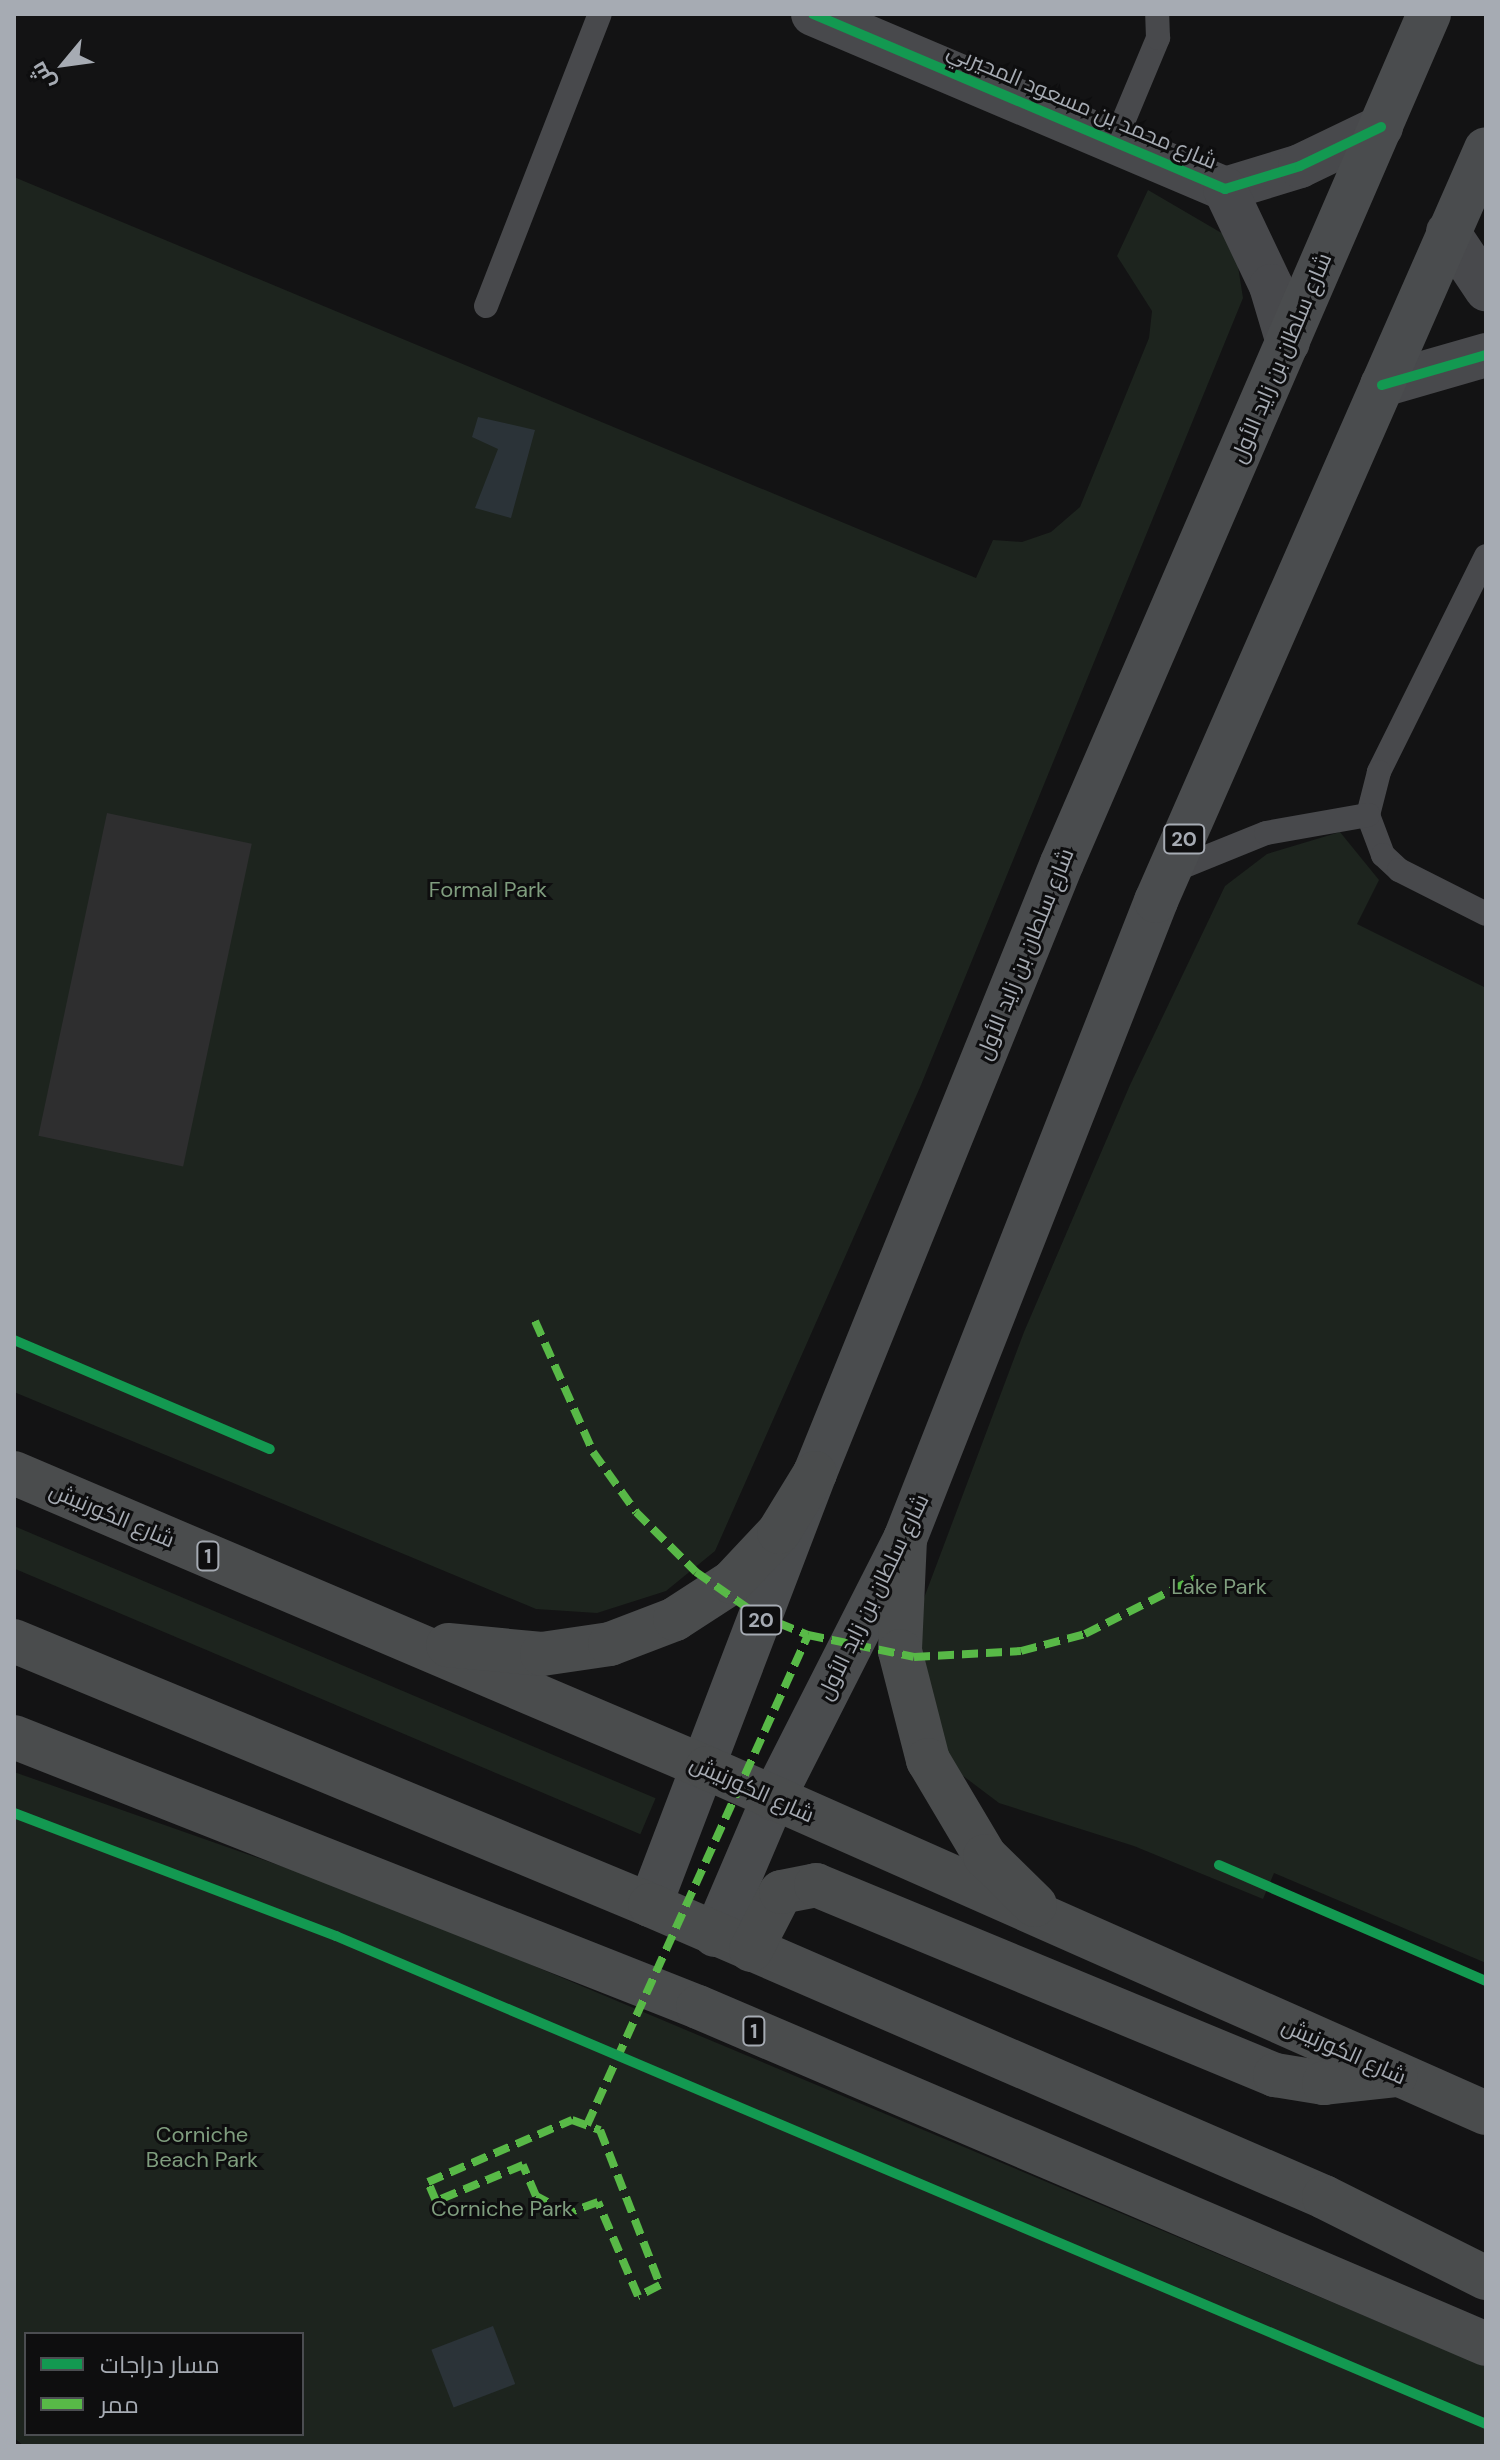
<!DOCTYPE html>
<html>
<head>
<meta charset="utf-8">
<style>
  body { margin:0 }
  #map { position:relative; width:1500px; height:2460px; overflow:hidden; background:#131314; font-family:"DM Sans",Cairo,sans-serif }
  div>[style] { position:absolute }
  .green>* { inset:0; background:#1d241e; transform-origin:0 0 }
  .water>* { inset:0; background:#2b3338; transform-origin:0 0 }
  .building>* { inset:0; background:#2e2e2f; transform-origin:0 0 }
  .lane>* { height:24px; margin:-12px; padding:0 12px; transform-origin:12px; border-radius:12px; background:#48494c }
  .street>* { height:44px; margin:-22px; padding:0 22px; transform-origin:22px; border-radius:22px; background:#48494c }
  .primary>* { height:44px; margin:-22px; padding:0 22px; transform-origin:22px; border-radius:22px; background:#4a4c4e }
  .highway>* { height:44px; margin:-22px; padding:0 22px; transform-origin:22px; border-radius:22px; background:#4a4c4d }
  .quiet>* { height:8px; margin-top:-4px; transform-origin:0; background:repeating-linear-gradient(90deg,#58b947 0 16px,transparent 0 24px) }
  .cycleway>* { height:10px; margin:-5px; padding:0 5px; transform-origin:5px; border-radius:5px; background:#139951 }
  span { translate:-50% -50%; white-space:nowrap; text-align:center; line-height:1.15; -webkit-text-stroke:6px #0e0e0f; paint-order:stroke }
  .shield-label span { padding:2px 6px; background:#0e0e0f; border:2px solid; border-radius:6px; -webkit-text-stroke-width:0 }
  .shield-label { font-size:20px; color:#a6abb3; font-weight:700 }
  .street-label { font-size:22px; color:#a6abb3 }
  .park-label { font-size:22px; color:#7f9d7e }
  .frame { position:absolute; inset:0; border:16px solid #a6abb3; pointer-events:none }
  .legend { position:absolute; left:24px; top:2332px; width:280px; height:104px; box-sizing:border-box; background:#0e0e0f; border:2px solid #4b4d51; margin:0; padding:10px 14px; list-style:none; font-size:24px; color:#a6abb3 }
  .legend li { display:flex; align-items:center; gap:16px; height:40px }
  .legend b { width:40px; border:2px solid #4b4d51 }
  .north { position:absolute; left:24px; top:24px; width:80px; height:80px; -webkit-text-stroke:6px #0e0e0f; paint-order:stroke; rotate:241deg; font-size:22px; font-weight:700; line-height:32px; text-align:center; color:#a6abb3 }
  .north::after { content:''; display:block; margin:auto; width:28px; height:36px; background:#a6abb3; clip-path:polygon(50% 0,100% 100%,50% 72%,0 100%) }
</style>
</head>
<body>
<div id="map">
  <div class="green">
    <div style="clip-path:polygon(14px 177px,976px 578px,993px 540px,1022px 542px,1051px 532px,1080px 507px,1149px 338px,1152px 311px,1117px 256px,1148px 190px,1225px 235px,1237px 260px,1243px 298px,921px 1085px,715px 1551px,666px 1591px,597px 1613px,536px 1609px,14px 1392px)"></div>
    <div style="clip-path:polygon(1340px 832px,1379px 880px,1357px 924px,1486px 988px,1486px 1963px,1274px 1873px,1263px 1899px,1134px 1846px,999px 1803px,954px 1769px,916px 1681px,921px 1606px,1024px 1332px,1130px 1085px,1225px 886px,1267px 854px)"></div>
    <div style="left:14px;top:1526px;width:697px;height:39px;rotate:23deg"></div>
    <div style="clip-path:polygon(evenodd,14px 1772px,375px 1899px,1486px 2367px,1486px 2446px,24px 2446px,14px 2438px,14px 1772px,26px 2334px,302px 2334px,302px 2434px,26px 2434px,26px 2334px)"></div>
  </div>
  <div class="water">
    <div style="clip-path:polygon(478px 417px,535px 430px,511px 518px,475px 508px,498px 449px,472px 437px)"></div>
    <div style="left:493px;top:2326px;width:62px;height:66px;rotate:69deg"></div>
  </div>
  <div class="building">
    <div style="left:107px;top:813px;width:148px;height:330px;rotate:12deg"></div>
  </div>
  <div class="lane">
    <div style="left:1115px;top:141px;width:112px;rotate:-67.3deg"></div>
    <div style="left:1158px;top:38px;width:24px;rotate:-92deg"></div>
    <div style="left:486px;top:306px;width:313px;rotate:-68.7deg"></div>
    <div style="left:1486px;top:556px;width:241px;rotate:116.4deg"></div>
    <div style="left:1379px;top:772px;width:44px;rotate:104.3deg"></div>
    <div style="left:1368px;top:815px;width:43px;rotate:69.4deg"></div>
    <div style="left:1383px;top:855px;width:22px;rotate:43deg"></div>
    <div style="left:1399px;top:870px;width:97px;rotate:26.8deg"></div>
    <div style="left:1172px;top:871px;width:101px;rotate:-22deg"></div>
    <div style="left:1266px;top:833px;width:104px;rotate:-10deg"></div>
  </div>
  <div class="street">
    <div style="left:813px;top:14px;width:448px;rotate:23deg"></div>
    <div style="left:1225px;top:189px;width:78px;rotate:-17deg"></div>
    <div style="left:1300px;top:166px;width:90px;rotate:-25.7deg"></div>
    <div style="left:1225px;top:189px;width:107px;rotate:64.6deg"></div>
    <div style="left:1271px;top:286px;width:59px;rotate:73.4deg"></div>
    <div style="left:1448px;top:232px;width:69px;rotate:56.3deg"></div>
    <div style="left:1382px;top:385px;width:108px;rotate:-16.1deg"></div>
  </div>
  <div class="primary">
    <div style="left:650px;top:1905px;width:462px;rotate:-69.1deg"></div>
    <div style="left:815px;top:1473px;width:658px;rotate:-67.96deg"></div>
    <div style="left:1062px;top:863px;width:925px;rotate:-66.62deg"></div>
    <div style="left:715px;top:1935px;width:148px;rotate:-66.9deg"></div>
    <div style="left:773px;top:1799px;width:292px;rotate:-63.1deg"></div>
    <div style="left:905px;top:1539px;width:686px;rotate:-68.52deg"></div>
    <div style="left:1156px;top:901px;width:821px;rotate:-66.31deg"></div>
  </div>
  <div class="highway">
    <div style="left:14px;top:1473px;width:753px;rotate:23.06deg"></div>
    <div style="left:707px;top:1768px;width:852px;rotate:23.89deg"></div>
    <div style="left:905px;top:1539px;width:112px;rotate:92.6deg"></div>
    <div style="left:900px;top:1651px;width:113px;rotate:75.6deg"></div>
    <div style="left:928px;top:1760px;width:112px;rotate:59.3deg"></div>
    <div style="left:985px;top:1856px;width:70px;rotate:44.4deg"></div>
    <div style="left:14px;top:1641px;width:689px;rotate:22.54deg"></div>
    <div style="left:650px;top:1905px;width:735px;rotate:23.42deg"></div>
    <div style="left:1324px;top:2197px;width:181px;rotate:26.6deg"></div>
    <div style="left:448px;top:1645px;width:94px;rotate:5.5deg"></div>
    <div style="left:542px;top:1654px;width:69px;rotate:-8.4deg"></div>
    <div style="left:610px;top:1644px;width:70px;rotate:-21deg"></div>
    <div style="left:675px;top:1619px;width:68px;rotate:-33deg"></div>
    <div style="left:732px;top:1582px;width:69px;rotate:-46.8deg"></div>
    <div style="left:779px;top:1532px;width:69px;rotate:-58.6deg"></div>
    <div style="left:14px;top:1737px;width:735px;rotate:21.54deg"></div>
    <div style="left:698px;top:2007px;width:857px;rotate:23.15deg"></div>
    <div style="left:751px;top:1950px;width:65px;rotate:-62.7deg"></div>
    <div style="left:781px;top:1892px;width:36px;rotate:-11deg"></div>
    <div style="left:816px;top:1885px;width:497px;rotate:22.5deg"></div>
    <div style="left:1275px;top:2075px;width:50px;rotate:9.3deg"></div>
    <div style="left:1324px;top:2083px;width:72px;rotate:-6.3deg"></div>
  </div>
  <div class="quiet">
    <div style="left:535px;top:1321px;width:143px;rotate:66.1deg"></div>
    <div style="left:593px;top:1452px;width:74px;rotate:54.4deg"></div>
    <div style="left:636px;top:1512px;width:85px;rotate:45deg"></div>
    <div style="left:696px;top:1572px;width:73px;rotate:35deg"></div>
    <div style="left:756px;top:1614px;width:56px;rotate:22deg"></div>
    <div style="left:808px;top:1635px;width:108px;rotate:11.7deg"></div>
    <div style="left:914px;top:1657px;width:107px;rotate:-3.2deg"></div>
    <div style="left:1021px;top:1651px;width:66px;rotate:-14.9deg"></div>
    <div style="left:1085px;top:1634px;width:124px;rotate:-26.8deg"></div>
    <div style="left:572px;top:2120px;width:30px;rotate:20deg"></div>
    <div style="left:600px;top:2130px;width:166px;rotate:68.8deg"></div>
    <div style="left:660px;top:2285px;width:25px;rotate:153deg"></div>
    <div style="left:638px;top:2296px;width:102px;rotate:-113.1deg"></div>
    <div style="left:598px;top:2202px;width:32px;rotate:160deg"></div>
    <div style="left:568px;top:2213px;width:36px;rotate:-152deg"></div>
    <div style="left:536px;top:2196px;width:34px;rotate:-113deg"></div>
    <div style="left:523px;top:2165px;width:94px;rotate:157.5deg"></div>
    <div style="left:436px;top:2201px;width:21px;rotate:-113deg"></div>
    <div style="left:428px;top:2182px;width:157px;rotate:-23.3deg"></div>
    <div style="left:587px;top:2125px;width:538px;rotate:-65.72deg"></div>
  </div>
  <div class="cycleway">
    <div style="left:813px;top:14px;width:448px;rotate:23deg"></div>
    <div style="left:1225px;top:189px;width:78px;rotate:-17deg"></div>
    <div style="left:1300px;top:166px;width:90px;rotate:-25.7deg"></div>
    <div style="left:1382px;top:385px;width:108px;rotate:-16.1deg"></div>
    <div style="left:14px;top:1340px;width:278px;rotate:23.1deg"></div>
    <div style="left:14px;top:1813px;width:345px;rotate:20.9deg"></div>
    <div style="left:336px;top:1936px;width:1249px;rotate:22.99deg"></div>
    <div style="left:1219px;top:1865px;width:291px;rotate:23.5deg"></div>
  </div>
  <div class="shield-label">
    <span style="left:1184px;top:839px">20</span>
    <span style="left:208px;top:1556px">1</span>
    <span style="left:761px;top:1620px">20</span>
    <span style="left:754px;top:2031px">1</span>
  </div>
  <div class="street-label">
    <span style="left:1082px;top:106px;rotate:23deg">شارع محمد بن مسعود المحيربي</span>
    <span style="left:1281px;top:358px;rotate:-67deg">شارع سلطان بن زايد الأول</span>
    <span style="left:1025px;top:954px;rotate:-68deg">شارع سلطان بن زايد الأول</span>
    <span style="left:112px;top:1515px;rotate:23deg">شارع الكورنيش</span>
    <span style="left:873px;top:1597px;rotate:-64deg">شارع سلطان بن زايد الأول</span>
    <span style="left:752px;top:1789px;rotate:24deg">شارع الكورنيش</span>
    <span style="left:1344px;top:2051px;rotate:24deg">شارع الكورنيش</span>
  </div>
  <div class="park-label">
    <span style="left:488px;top:890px">Formal Park</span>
    <span style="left:1219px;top:1587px">Lake Park</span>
    <span style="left:202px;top:2147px">Corniche<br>Beach Park</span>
    <span style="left:502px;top:2209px">Corniche Park</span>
  </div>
  <div class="frame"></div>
  <ul class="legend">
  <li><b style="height:10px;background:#139951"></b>مسار دراجات</li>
  <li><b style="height:10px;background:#58b947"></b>ممر</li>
  </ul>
  <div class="north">ش</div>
</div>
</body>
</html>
